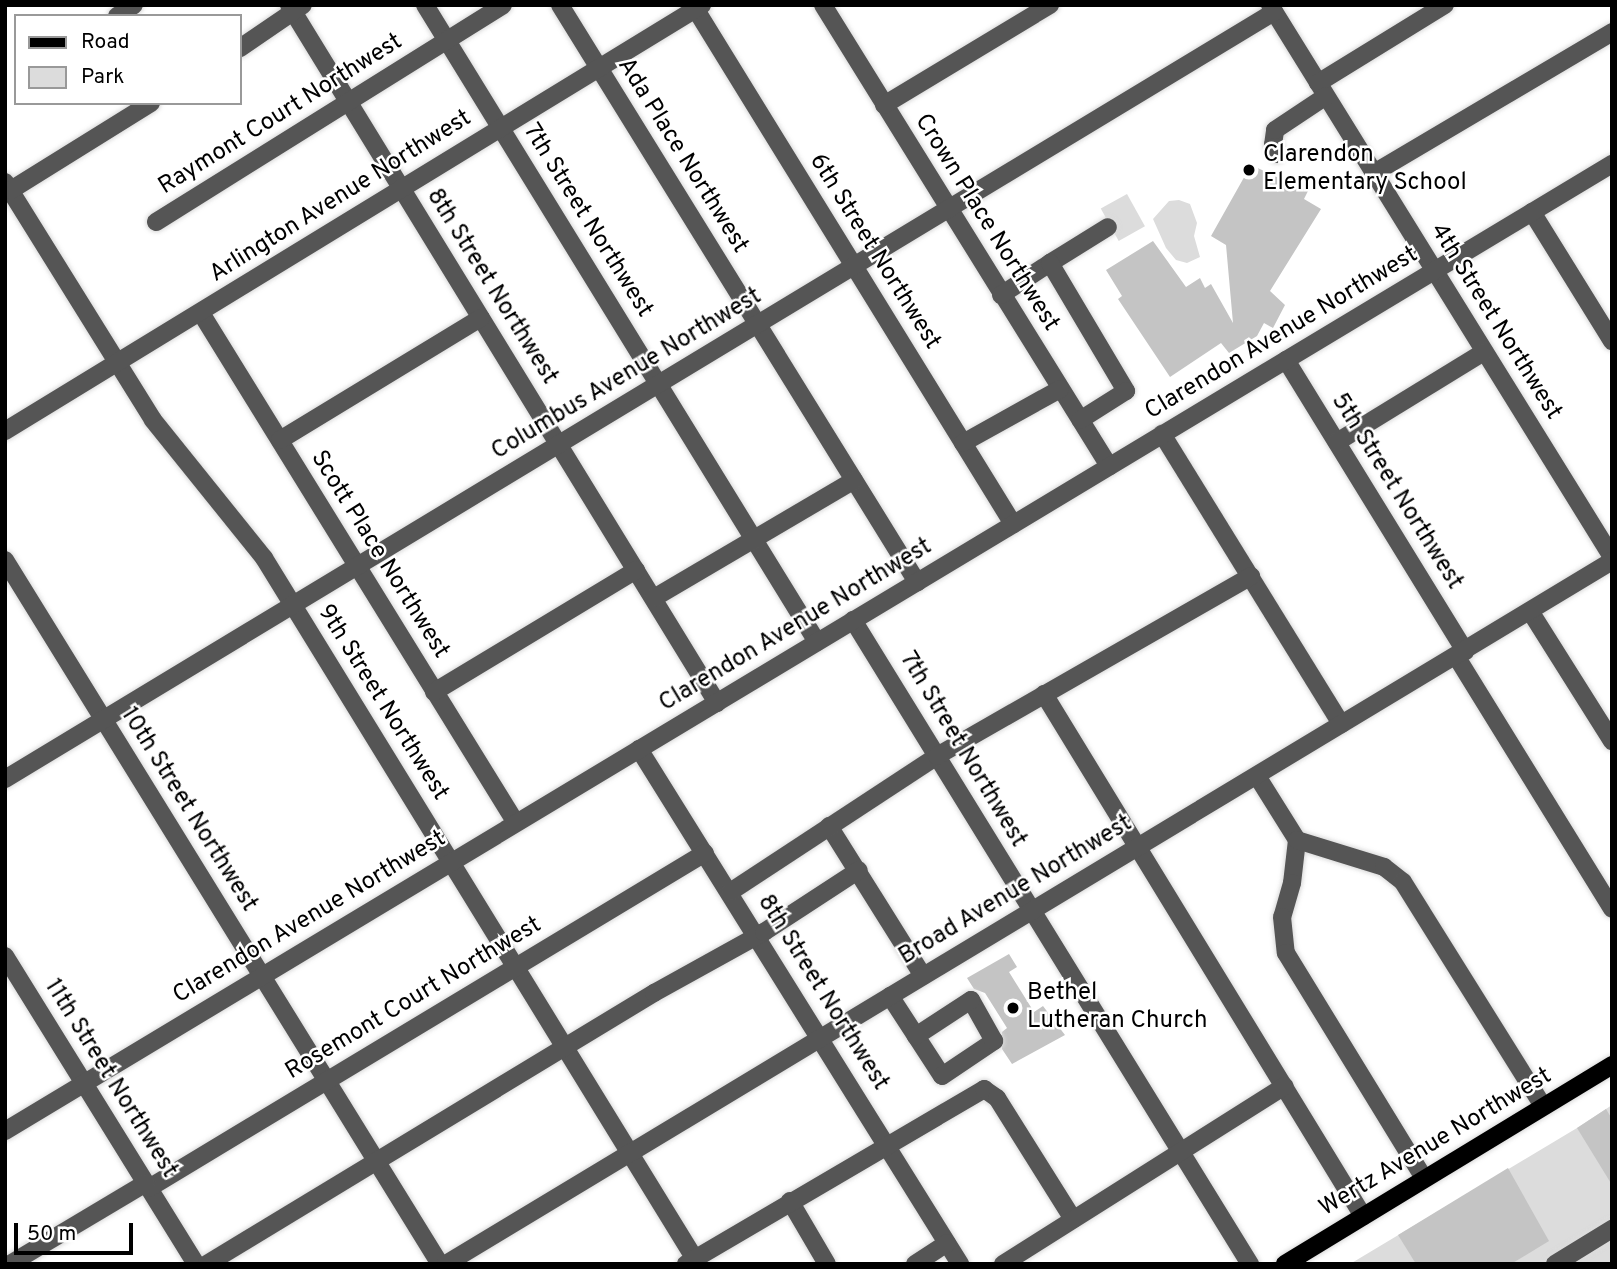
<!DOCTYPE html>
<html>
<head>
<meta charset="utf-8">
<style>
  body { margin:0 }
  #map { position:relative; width:1617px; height:1269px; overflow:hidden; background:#fff; font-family:Overpass,sans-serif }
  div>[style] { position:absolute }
  .green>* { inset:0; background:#dcdcdc; transform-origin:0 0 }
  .building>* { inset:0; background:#c4c4c4 }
  .roads { filter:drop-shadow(0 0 2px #dbdbdb) drop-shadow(0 0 2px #dbdbdb) }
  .minor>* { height:18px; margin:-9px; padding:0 9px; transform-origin:9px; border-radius:9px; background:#555 }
  .major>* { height:18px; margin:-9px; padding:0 9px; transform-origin:9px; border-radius:9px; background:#000 }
  .dots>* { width:19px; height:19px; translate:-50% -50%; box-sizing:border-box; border:4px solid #fff; border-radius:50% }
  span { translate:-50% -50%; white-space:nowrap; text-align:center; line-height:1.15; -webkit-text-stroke:5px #fff; paint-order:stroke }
  .street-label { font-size:24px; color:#000 }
  .poi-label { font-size:24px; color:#000 }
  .left { translate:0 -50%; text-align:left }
  .frame { position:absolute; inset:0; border:7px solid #000; pointer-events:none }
  .legend { position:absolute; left:14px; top:14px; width:228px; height:91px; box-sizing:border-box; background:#fff; border:2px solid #999; margin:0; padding:9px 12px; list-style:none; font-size:21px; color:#000 }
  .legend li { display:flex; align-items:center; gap:14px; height:35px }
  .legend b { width:35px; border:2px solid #999 }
  .scale { position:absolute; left:14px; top:1223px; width:119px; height:32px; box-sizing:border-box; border:4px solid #000; border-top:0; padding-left:9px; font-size:21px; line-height:24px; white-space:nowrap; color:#000; -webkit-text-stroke:5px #fff; paint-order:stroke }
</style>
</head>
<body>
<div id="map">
  <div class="green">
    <div style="left:1127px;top:194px;width:37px;height:30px;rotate:61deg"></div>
    <div style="clip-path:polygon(1179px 200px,1190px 204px,1197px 223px,1194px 236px,1200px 257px,1187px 263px,1176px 260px,1166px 248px,1153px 219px,1169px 201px)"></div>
    <div style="clip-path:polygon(1612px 1105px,1612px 1264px,1350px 1264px,1577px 1128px)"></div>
  </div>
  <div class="building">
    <div style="clip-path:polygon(1251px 165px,1308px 191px,1304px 199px,1321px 209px,1270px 291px,1285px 305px,1273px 328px,1264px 323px,1257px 336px,1229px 353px,1221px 343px,1170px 377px,1118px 299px,1122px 296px,1106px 270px,1153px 241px,1186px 287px,1200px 278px,1205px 288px,1211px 284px,1233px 323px,1226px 245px,1211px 236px)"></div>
    <div style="clip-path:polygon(1009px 954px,1017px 967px,1009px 972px,1034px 1012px,1043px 1006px,1065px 1035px,1012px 1064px,1002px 1049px,1002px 1032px,1007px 1028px,985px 993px,974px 989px,967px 978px)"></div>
    <div style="clip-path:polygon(1606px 1109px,1612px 1119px,1612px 1185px,1577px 1128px)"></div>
    <div style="clip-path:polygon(1508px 1168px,1549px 1241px,1511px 1264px,1416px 1264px,1398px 1235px)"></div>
  </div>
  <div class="roads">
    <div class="minor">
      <div style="left:289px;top:5px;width:819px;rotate:58.48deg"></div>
      <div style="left:425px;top:5px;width:748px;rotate:58.39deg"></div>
      <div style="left:560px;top:5px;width:679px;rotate:58.25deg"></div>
      <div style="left:693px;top:5px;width:610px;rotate:58.34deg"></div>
      <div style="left:823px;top:5px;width:543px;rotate:58.18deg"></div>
      <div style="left:1270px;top:5px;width:649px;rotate:58.22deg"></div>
      <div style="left:117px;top:16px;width:20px;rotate:-33deg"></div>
      <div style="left:240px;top:48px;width:76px;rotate:-34.3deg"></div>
      <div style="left:1318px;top:83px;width:149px;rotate:-31.6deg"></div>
      <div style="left:884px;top:105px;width:194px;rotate:-31.1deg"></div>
      <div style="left:1277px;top:154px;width:10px;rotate:-114deg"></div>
      <div style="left:1273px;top:145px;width:15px;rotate:-82deg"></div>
      <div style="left:1275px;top:130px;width:61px;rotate:-33.7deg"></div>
      <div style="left:1374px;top:173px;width:277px;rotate:-30.6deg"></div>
      <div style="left:5px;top:182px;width:280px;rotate:58.1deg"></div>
      <div style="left:153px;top:420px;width:177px;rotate:51.2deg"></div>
      <div style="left:264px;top:558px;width:829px;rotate:58.42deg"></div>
      <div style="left:11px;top:190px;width:165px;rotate:-31.9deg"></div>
      <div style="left:1532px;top:212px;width:152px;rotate:58.2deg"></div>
      <div style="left:156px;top:222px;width:409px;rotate:-32deg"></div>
      <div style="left:1050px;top:263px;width:68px;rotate:-31.8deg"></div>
      <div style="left:1001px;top:295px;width:59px;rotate:-33.1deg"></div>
      <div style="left:1050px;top:263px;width:149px;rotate:59.3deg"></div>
      <div style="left:1126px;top:391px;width:54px;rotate:147.8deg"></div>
      <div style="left:201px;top:313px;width:599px;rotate:58.3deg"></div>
      <div style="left:1286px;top:360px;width:342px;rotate:58.4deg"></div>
      <div style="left:5px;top:431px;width:817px;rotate:-31.43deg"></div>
      <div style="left:1162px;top:434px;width:341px;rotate:58.3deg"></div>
      <div style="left:280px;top:440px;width:235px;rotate:-31.3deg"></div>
      <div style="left:1337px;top:442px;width:172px;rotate:-31.5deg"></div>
      <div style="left:963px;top:443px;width:111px;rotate:-29.1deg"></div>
      <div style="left:5px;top:560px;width:828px;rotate:58.29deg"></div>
      <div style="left:654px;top:598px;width:232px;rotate:-30.5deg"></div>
      <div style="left:1530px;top:611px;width:154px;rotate:57.8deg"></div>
      <div style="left:853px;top:620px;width:757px;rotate:58.35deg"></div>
      <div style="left:1456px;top:656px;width:297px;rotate:58.3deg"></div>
      <div style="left:434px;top:692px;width:236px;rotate:-31.1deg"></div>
      <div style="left:1044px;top:694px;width:612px;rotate:58.57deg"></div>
      <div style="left:639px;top:749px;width:607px;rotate:58.06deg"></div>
      <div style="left:1257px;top:776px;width:75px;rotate:58deg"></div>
      <div style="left:1297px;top:840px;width:43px;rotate:96.6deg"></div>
      <div style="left:1292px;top:883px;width:35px;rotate:106deg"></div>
      <div style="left:1282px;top:917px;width:36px;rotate:84deg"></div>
      <div style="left:1286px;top:953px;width:264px;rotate:58.5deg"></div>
      <div style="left:5px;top:779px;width:1483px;rotate:-31.15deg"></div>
      <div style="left:829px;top:826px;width:177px;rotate:57.9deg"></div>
      <div style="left:1297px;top:840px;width:91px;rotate:17.2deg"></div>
      <div style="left:1384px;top:867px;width:24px;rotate:38deg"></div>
      <div style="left:1403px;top:882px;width:264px;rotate:58deg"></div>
      <div style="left:730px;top:892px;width:248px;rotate:-33.3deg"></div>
      <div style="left:937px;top:756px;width:362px;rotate:-29.8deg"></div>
      <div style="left:5px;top:956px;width:362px;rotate:58.2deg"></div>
      <div style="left:890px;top:996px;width:95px;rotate:57deg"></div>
      <div style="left:942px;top:1076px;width:63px;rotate:-33.9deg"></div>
      <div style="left:994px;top:1041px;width:47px;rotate:-119.3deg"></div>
      <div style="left:971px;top:1000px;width:66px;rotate:146.8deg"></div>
      <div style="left:5px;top:1131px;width:1876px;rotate:-31.04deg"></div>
      <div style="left:149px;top:1188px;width:649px;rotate:-31.07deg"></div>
      <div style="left:790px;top:1201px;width:73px;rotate:59.6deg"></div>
      <div style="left:10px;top:1264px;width:158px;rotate:-30.8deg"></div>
      <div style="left:207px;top:1264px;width:523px;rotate:-31.23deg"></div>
      <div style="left:654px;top:993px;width:126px;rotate:-29deg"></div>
      <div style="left:764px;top:932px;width:113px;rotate:-33.1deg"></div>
      <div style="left:446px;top:1264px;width:1362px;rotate:-31.09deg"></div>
      <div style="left:686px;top:1264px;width:346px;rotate:-30.4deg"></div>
      <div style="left:984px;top:1089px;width:16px;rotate:35deg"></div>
      <div style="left:997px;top:1098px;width:143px;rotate:57.9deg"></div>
      <div style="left:915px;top:1264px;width:38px;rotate:-33deg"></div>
      <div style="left:1003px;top:1264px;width:333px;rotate:-32.3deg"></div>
      <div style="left:1555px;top:1264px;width:67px;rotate:-31.6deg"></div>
    </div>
    <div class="major">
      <div style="left:1285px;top:1264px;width:383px;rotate:-31.3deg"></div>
    </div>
  </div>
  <div class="dots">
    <div style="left:1249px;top:170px;background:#000"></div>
    <div style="left:1013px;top:1008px;background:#000"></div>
  </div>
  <div class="street-label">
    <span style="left:281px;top:115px;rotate:-32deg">Raymont Court Northwest</span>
    <span style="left:682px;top:156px;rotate:58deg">Ada Place Northwest</span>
    <span style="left:341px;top:197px;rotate:-32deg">Arlington Avenue Northwest</span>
    <span style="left:587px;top:221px;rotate:58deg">7th Street Northwest</span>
    <span style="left:986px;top:223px;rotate:58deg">Crown Place Northwest</span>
    <span style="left:874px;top:252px;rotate:58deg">6th Street Northwest</span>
    <span style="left:491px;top:287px;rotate:58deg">8th Street Northwest</span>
    <span style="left:1495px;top:322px;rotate:58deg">4th Street Northwest</span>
    <span style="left:1282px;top:334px;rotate:-31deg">Clarendon Avenue Northwest</span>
    <span style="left:627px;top:375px;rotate:-31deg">Columbus Avenue Northwest</span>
    <span style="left:1396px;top:492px;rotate:58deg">5th Street Northwest</span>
    <span style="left:379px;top:555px;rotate:58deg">Scott Place Northwest</span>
    <span style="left:796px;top:626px;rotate:-31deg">Clarendon Avenue Northwest</span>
    <span style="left:382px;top:703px;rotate:58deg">9th Street Northwest</span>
    <span style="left:962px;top:750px;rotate:59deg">7th Street Northwest</span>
    <span style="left:188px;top:810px;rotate:58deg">10th Street Northwest</span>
    <span style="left:1016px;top:891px;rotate:-31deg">Broad Avenue Northwest</span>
    <span style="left:310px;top:918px;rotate:-31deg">Clarendon Avenue Northwest</span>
    <span style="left:822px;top:993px;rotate:58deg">8th Street Northwest</span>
    <span style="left:414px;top:999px;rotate:-31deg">Rosemont Court Northwest</span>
    <span style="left:110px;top:1079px;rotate:58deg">11th Street Northwest</span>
    <span style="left:1436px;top:1143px;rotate:-31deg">Wertz Avenue Northwest</span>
  </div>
  <div class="poi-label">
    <span class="left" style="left:1263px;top:170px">Clarendon<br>Elementary School</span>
    <span class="left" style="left:1027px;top:1008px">Bethel<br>Lutheran Church</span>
  </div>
  <div class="frame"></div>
  <ul class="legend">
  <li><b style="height:9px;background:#000"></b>Road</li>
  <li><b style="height:19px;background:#dcdcdc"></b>Park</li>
  </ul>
  <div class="scale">50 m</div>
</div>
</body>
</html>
